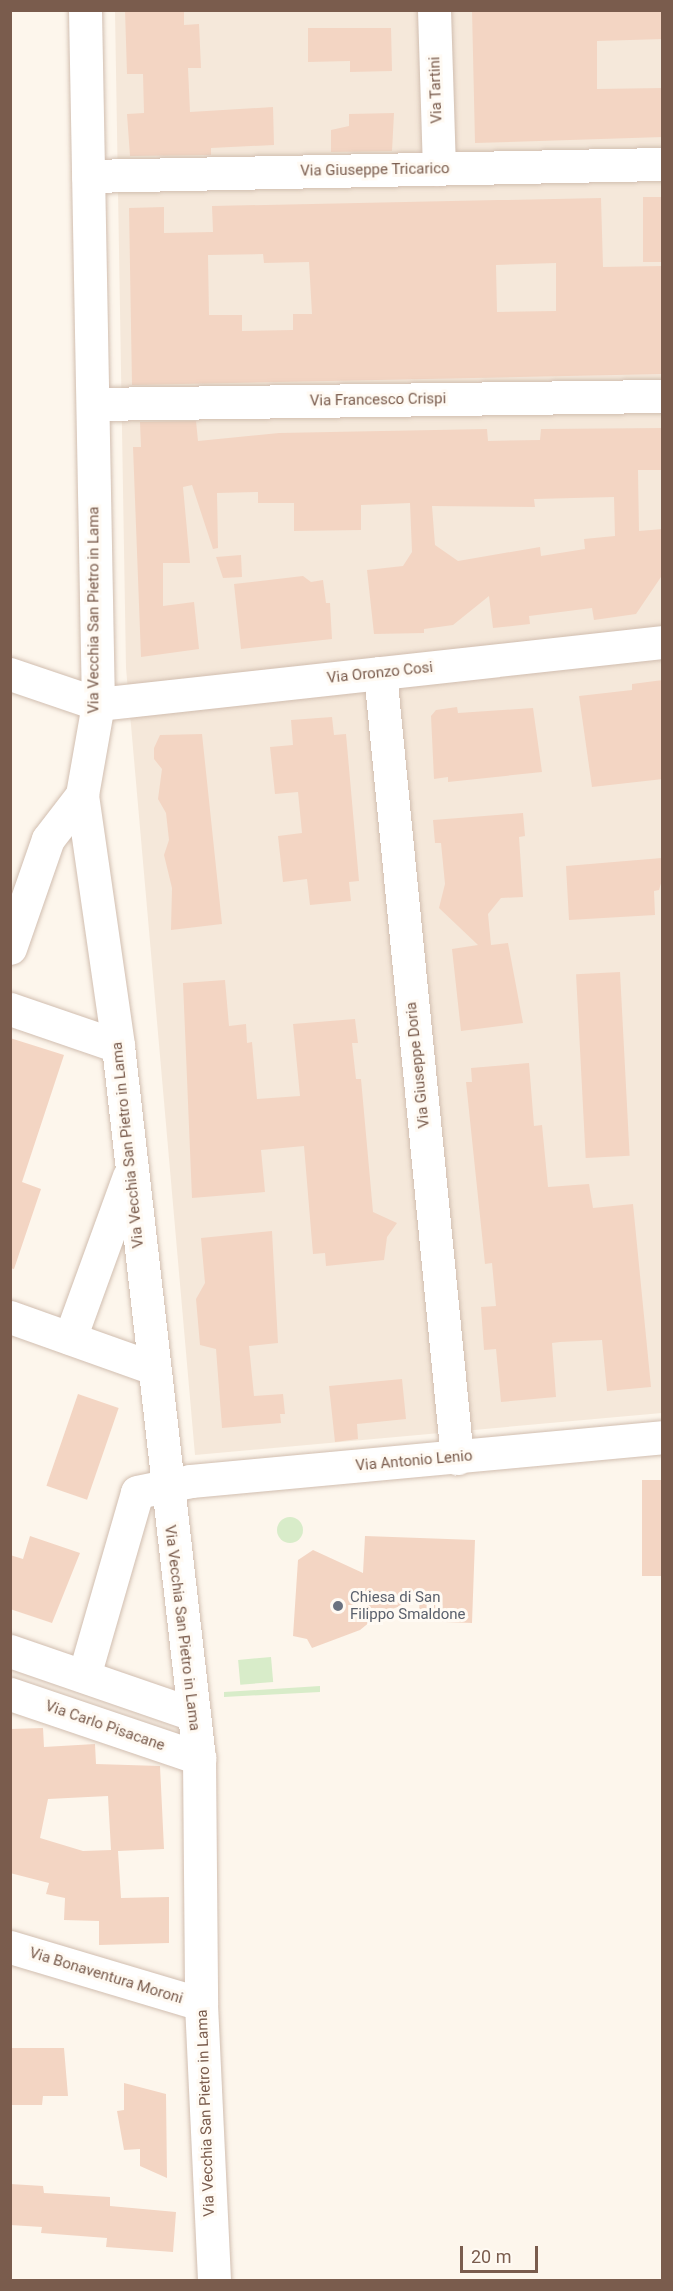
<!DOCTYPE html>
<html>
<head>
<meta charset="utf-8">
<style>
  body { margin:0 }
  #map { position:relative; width:673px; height:2291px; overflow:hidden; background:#fdf6ec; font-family:Roboto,sans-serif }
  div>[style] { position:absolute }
  .residential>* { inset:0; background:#f5e8da }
  .green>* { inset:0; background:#d8ecc9; transform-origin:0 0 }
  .round { border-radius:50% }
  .building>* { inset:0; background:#f3d5c3; transform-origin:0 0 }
  .roads { filter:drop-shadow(0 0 2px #d1beb0) drop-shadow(0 0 2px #d1beb0) }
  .minor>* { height:33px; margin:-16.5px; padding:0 16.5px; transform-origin:16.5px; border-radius:16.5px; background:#fff }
  .dots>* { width:16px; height:16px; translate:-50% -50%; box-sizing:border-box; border:3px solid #fffaf3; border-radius:50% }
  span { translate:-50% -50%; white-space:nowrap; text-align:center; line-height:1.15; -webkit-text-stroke:6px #fffaf3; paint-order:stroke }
  .street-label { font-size:15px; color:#7a5c4d }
  .worship-label { font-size:15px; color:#5b616d }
  .left { translate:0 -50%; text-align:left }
  .frame { position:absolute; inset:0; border:12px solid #7a5c4d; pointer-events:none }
  .scale { position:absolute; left:460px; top:2246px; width:78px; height:27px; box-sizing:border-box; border:3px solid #7a5c4d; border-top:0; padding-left:8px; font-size:18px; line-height:21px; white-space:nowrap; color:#7a5c4d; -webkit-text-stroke:4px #fffaf3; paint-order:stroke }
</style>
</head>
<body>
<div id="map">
  <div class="residential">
    <div style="clip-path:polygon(115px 11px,662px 11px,662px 1413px,195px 1455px,126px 668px)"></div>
  </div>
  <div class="green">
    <div class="round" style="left:277px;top:1517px;width:26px;height:26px"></div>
    <div style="left:271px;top:1657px;width:25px;height:33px;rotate:85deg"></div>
    <div style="clip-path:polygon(320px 1686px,320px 1692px,224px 1697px,224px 1692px)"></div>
  </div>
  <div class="building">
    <div style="clip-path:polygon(125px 10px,184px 10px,184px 25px,199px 24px,201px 68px,188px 68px,190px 112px,273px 107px,274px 145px,211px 148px,211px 155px,130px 156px,127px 114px,144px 113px,143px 74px,127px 74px)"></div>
    <div style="clip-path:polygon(472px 10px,663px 10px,663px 39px,597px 41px,597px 89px,663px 88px,663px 137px,475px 143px)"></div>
    <div style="clip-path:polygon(308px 28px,391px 28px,392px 71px,350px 72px,350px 61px,308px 62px)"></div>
    <div style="clip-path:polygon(394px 113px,392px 151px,331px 152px,331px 130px,349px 126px,349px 114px)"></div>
    <div style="left:663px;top:197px;width:65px;height:20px;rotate:90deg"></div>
    <div style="clip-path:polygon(evenodd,601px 198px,603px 267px,663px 266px,663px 374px,132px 385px,129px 208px,164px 207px,164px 233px,213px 232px,212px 206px,601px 198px,263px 254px,264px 263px,309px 262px,312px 314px,293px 314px,293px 330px,242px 331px,242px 315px,209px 315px,208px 255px,263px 254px,601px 198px,556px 263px,556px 311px,497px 312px,496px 265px,556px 263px)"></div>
    <div style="clip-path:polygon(evenodd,196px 421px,198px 441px,279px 433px,487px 429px,488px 441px,540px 440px,541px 429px,663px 428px,663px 470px,638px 470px,639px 531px,663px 529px,663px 574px,636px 614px,594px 620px,592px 608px,529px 616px,530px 624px,493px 628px,489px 596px,453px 625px,424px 629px,424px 633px,374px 634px,367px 570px,403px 566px,412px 552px,410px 503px,361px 505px,361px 530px,294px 531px,294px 503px,258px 503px,258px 492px,217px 493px,218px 548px,213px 549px,192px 485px,183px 487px,190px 563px,163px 563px,163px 606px,194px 602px,199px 649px,141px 657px,133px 447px,141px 447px,140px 422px,196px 421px,614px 497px,615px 536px,584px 539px,585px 549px,541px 556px,540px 547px,458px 561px,435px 545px,432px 506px,535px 507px,534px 499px,614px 497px)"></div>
    <div style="clip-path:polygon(241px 555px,242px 577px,223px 578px,216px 557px)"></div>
    <div style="clip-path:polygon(303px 576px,311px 582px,323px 580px,326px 603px,330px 603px,332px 639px,241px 649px,234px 584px)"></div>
    <div style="clip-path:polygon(663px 680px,663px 779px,592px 787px,579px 696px,632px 690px,632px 684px)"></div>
    <div style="clip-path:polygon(457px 707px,458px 713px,533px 708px,542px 772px,448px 782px,448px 777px,434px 779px,431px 716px,436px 710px)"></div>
    <div style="clip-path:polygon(332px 717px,334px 735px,346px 734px,359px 881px,349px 882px,351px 901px,310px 905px,307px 879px,283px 882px,278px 836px,302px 833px,298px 792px,275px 794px,270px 747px,293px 745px,291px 720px)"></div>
    <div style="clip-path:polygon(202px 734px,222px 924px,171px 930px,172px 888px,164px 855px,169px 840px,166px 813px,158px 799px,162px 769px,154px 759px,154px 748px,160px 735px)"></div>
    <div style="clip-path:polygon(523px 813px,525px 836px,519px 837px,523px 897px,501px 898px,488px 914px,491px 945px,508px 943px,523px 1023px,461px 1031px,452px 949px,478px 945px,439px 908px,445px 884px,441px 843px,435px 843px,433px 820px)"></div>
    <div style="clip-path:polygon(662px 858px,662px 880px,659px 890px,654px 891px,655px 915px,569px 920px,566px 866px)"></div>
    <div style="left:620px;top:972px;width:184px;height:44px;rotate:87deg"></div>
    <div style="clip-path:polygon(225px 980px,229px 1026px,246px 1024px,247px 1043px,252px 1042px,257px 1099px,300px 1096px,293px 1024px,355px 1019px,358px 1043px,352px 1043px,356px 1079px,361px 1079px,373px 1212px,397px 1223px,387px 1237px,384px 1260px,326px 1266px,325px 1253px,313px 1254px,304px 1146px,261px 1150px,265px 1192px,192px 1198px,183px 983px)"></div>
    <div style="clip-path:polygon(10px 1038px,64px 1055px,22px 1182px,41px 1189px,14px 1269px,10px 1268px)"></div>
    <div style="clip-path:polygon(529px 1063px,534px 1126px,542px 1125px,548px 1187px,589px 1184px,593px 1208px,633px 1204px,651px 1387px,607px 1391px,602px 1340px,560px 1342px,552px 1343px,556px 1397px,501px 1402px,496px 1349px,484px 1350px,481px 1307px,496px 1306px,492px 1263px,485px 1264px,466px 1082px,472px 1082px,471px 1068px)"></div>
    <div style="clip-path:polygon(272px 1231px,278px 1343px,249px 1346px,254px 1396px,283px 1394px,285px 1414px,280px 1414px,281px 1423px,222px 1428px,216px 1349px,200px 1345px,196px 1299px,205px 1283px,201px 1238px)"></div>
    <div style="clip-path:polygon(402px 1379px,406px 1419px,357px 1424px,358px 1439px,335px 1442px,329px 1386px)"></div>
    <div style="left:78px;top:1394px;width:43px;height:97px;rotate:19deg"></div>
    <div style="left:642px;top:1480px;width:21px;height:96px"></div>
    <div style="clip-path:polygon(30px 1536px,80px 1553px,52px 1623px,10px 1609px,10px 1555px,23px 1559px)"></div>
    <div style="clip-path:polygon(365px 1536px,475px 1540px,472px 1623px,418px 1621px,420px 1599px,381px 1613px,360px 1630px,312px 1648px,307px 1639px,293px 1636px,298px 1560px,313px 1550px,363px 1573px)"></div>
    <div style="clip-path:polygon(evenodd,43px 1728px,44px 1747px,95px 1744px,96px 1764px,160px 1766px,164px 1849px,118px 1851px,121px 1898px,169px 1897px,169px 1943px,99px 1945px,99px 1921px,64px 1920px,65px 1898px,46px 1894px,49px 1883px,10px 1873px,10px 1729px,43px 1728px,108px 1796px,111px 1850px,83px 1851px,40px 1838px,48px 1799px,108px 1796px)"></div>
    <div style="clip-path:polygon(10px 2048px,64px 2048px,68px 2096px,43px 2096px,42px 2105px,10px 2105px)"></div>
    <div style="clip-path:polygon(124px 2083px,166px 2094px,167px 2178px,140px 2166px,140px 2149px,124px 2150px,117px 2111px,124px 2110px)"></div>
    <div style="clip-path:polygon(10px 2184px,43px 2186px,44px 2193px,110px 2197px,110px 2206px,176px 2212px,173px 2252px,106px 2247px,107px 2238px,41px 2233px,42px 2227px,10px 2225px)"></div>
  </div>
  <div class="roads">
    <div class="minor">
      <div style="left:85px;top:10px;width:694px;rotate:88.93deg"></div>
      <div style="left:98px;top:704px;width:92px;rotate:100deg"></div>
      <div style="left:82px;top:795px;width:254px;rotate:81.8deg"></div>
      <div style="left:118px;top:1046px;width:717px;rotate:83.51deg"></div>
      <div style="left:199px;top:1758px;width:246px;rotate:89.5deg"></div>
      <div style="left:201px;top:2004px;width:276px;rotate:87.3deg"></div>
      <div style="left:434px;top:10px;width:159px;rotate:88.2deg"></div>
      <div style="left:88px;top:176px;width:574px;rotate:-1.2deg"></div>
      <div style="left:93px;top:404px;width:569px;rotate:-0.81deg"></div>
      <div style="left:380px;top:673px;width:789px;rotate:84.4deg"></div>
      <div style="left:10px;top:674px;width:93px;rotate:18.8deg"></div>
      <div style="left:98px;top:704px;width:567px;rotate:-6.27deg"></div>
      <div style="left:10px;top:948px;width:115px;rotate:-70.8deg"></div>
      <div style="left:48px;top:839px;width:56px;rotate:-52.3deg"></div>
      <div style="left:10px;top:1009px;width:114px;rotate:18.9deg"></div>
      <div style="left:10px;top:1317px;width:152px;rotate:19.6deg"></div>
      <div style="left:70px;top:1338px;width:172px;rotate:-70deg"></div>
      <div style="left:10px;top:1651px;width:194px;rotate:19deg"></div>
      <div style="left:84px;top:1676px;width:191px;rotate:-73.9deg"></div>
      <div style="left:137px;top:1492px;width:55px;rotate:-11.5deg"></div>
      <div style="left:191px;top:1481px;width:473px;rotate:-5.3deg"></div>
      <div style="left:10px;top:1694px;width:200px;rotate:18.7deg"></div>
      <div style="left:10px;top:1947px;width:199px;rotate:16.6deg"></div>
    </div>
  </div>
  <div class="dots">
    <div style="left:338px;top:1606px;background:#6b7280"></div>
  </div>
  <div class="street-label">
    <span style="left:436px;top:90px;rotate:-92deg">Via Tartini</span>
    <span style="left:375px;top:170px;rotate:-1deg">Via Giuseppe Tricarico</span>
    <span style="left:378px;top:400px;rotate:-1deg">Via Francesco Crispi</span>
    <span style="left:94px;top:610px;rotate:-90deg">Via Vecchia San Pietro in Lama</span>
    <span style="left:380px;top:673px;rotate:-6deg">Via Oronzo Cosi</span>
    <span style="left:418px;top:1065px;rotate:-96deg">Via Giuseppe Doria</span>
    <span style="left:128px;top:1145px;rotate:-96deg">Via Vecchia San Pietro in Lama</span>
    <span style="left:414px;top:1461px;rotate:-5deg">Via Antonio Lenio</span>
    <span style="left:182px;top:1628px;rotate:83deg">Via Vecchia San Pietro in Lama</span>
    <span style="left:105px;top:1726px;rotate:19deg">Via Carlo Pisacane</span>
    <span style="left:106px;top:1976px;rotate:17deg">Via Bonaventura Moroni</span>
    <span style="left:206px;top:2113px;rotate:-92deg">Via Vecchia San Pietro in Lama</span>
  </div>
  <div class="worship-label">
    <span class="left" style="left:350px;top:1606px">Chiesa di San<br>Filippo Smaldone</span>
  </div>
  <div class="frame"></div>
  <div class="scale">20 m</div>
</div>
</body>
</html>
